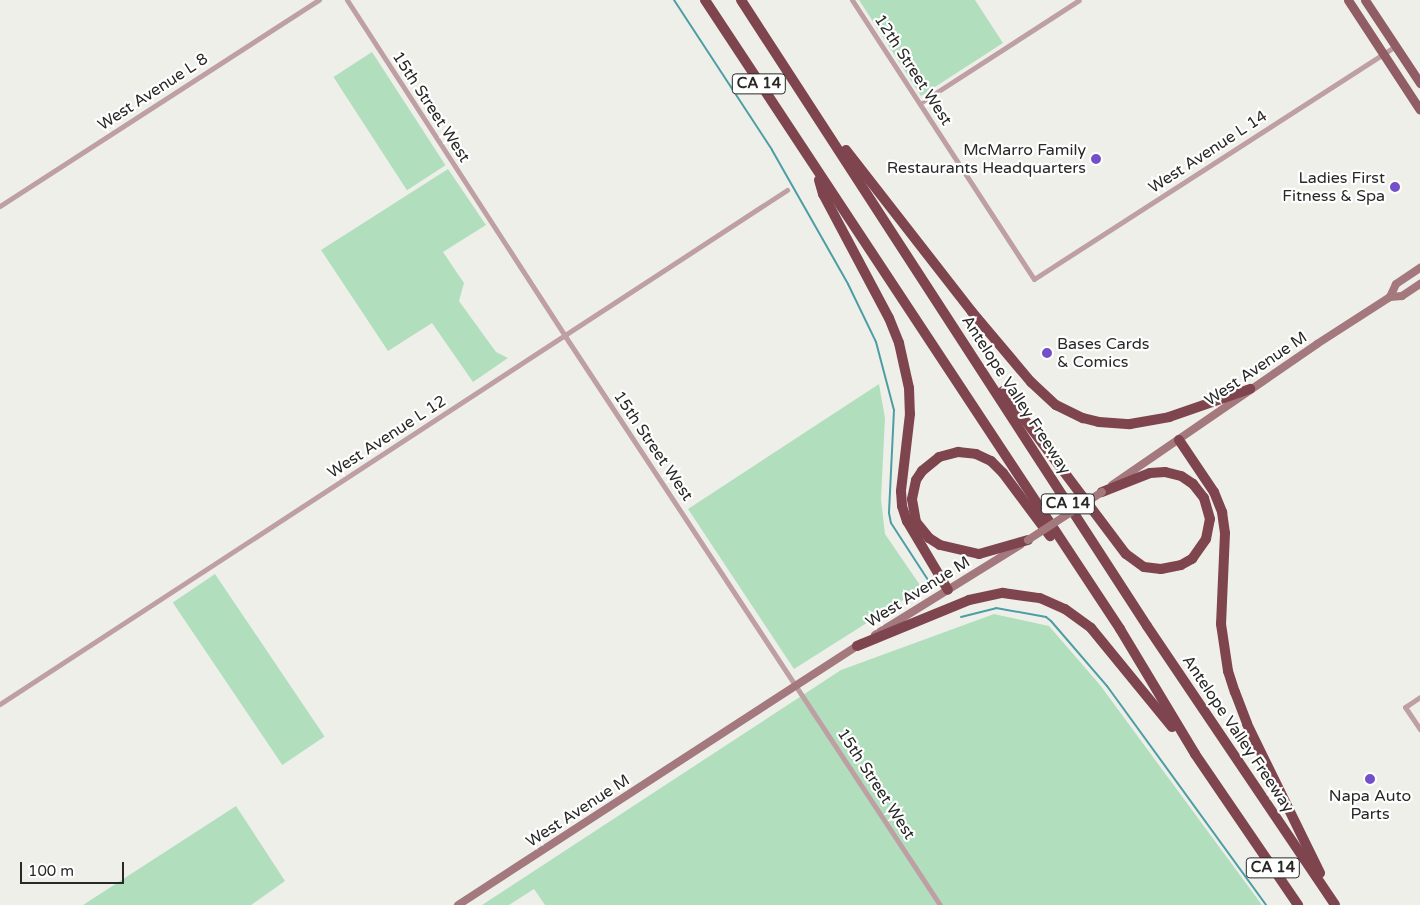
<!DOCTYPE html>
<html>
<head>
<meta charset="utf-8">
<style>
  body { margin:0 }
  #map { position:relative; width:1420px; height:905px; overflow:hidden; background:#efefea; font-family:"Varela Round",sans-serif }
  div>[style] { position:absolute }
  .green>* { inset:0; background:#b1dfbe; transform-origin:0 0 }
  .stream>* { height:2px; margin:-1px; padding:0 1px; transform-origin:1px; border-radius:1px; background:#4c9ea5 }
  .minor>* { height:5px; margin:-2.5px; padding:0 2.5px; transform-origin:2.5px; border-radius:2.5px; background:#be9fa3 }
  .secondary>* { height:8px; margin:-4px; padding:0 4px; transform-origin:4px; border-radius:4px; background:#a4797e }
  .primary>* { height:9px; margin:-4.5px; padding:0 4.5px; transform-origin:4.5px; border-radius:4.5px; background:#905d64 }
  .motorway>* { height:10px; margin:-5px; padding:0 5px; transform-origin:5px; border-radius:5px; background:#7f454e }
  .secondary-bridge>* { height:8px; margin:-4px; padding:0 4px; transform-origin:4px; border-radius:4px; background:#a4797e }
  .dots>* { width:14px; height:14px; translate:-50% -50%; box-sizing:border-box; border:2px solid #fff; border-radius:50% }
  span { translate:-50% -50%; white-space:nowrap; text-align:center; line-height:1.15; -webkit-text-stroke:4.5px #fff; paint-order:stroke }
  .shield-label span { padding:1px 4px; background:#fff; border:1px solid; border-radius:4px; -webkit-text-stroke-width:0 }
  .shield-label { font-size:15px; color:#282826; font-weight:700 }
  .street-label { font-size:16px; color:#282826 }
  .poi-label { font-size:16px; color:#282826 }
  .right { translate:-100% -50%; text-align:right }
  .left { translate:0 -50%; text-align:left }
  .scale { position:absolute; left:20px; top:862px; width:104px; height:22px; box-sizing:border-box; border:2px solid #282826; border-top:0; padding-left:6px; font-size:15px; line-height:18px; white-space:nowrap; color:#282826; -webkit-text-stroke:4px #fff; paint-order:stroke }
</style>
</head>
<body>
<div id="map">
  <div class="green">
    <div style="clip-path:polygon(859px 0,975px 0,1003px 43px,921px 96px)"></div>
    <div style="left:372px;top:52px;width:135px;height:46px;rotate:57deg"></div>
    <div style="clip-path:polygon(448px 169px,486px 225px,443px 252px,464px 283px,459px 301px,496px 352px,508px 358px,473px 382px,432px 323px,388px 351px,321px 250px)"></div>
    <div style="clip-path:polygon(879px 384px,885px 418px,881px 499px,885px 534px,922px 588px,794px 669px,688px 509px)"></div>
    <div style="left:215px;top:574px;width:196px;height:51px;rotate:56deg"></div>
    <div style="clip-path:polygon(994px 614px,1049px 626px,1100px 685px,1262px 905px,545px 905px,534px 889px,509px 905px,482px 905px,841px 670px)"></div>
    <div style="clip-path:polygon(236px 806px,285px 881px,251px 905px,83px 905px)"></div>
  </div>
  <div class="stream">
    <div style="left:674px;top:0;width:179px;rotate:56.8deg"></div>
    <div style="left:772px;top:150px;width:154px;rotate:60.4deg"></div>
    <div style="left:848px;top:284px;width:64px;rotate:64.2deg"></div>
    <div style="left:876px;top:342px;width:70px;rotate:75.2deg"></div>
    <div style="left:894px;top:410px;width:103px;rotate:92.8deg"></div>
    <div style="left:889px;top:513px;width:10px;rotate:79deg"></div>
    <div style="left:891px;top:523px;width:68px;rotate:57deg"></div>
    <div style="left:961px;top:617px;width:36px;rotate:-14deg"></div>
    <div style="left:996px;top:608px;width:51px;rotate:10.2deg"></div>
    <div style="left:1046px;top:617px;width:6px;rotate:39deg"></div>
    <div style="left:1051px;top:621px;width:86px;rotate:49.3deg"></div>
    <div style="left:1107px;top:686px;width:271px;rotate:54deg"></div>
  </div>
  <div class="minor">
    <div style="left:347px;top:0;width:401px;rotate:57deg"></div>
    <div style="left:565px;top:336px;width:681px;rotate:56.61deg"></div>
    <div style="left:852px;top:0;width:333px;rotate:56.9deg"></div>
    <div style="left:1034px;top:279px;width:430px;rotate:-32.8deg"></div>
    <div style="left:920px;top:103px;width:189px;rotate:-32.9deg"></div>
    <div style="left:0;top:206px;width:380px;rotate:-32.9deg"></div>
    <div style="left:1420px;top:697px;width:18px;rotate:146deg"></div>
    <div style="left:1405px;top:707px;width:27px;rotate:56deg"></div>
    <div style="left:0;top:704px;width:940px;rotate:-33.15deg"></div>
  </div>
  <div class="secondary">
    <div style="left:1390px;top:297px;width:14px;rotate:-65deg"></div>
    <div style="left:1396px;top:284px;width:29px;rotate:-34deg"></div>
    <div style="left:1112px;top:485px;width:249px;rotate:-34.5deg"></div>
    <div style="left:1317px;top:344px;width:87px;rotate:-32.8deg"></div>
    <div style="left:1390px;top:297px;width:12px;rotate:-5deg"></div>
    <div style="left:1402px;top:296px;width:22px;rotate:-34deg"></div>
    <div style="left:875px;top:635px;width:171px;rotate:-31.8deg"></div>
    <div style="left:458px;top:905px;width:481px;rotate:-33deg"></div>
  </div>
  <div class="primary">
    <div style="left:1348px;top:0;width:131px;rotate:56.8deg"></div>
    <div style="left:1365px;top:0;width:100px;rotate:56.5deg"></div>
  </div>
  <div class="motorway">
    <div style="left:705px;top:0;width:754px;rotate:56.58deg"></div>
    <div style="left:1120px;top:629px;width:146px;rotate:59deg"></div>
    <div style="left:1195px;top:754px;width:183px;rotate:55.7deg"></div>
    <div style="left:741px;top:0;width:746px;rotate:57.03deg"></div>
    <div style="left:1147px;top:626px;width:336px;rotate:56deg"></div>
    <div style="left:846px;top:150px;width:205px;rotate:52.1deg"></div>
    <div style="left:972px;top:312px;width:92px;rotate:49.9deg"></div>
    <div style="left:1031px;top:382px;width:34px;rotate:43deg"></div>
    <div style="left:1056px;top:405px;width:30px;rotate:26deg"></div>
    <div style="left:1083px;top:418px;width:16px;rotate:14deg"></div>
    <div style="left:1099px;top:422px;width:31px;rotate:4deg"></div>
    <div style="left:1130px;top:424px;width:40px;rotate:-10deg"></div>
    <div style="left:1169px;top:417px;width:86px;rotate:-19.1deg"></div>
    <div style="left:819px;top:180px;width:15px;rotate:74deg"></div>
    <div style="left:823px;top:194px;width:140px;rotate:62deg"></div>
    <div style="left:889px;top:318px;width:27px;rotate:68deg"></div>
    <div style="left:899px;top:343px;width:46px;rotate:77.5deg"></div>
    <div style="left:909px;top:388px;width:26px;rotate:88deg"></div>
    <div style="left:910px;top:414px;width:78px;rotate:96.7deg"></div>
    <div style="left:901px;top:491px;width:15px;rotate:86deg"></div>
    <div style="left:902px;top:506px;width:16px;rotate:72deg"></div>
    <div style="left:907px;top:521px;width:80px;rotate:59.3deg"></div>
    <div style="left:1003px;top:391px;width:204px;rotate:53deg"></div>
    <div style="left:1126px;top:554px;width:22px;rotate:36deg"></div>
    <div style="left:1144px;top:567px;width:17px;rotate:7deg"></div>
    <div style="left:1161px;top:569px;width:20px;rotate:-11deg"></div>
    <div style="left:1181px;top:565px;width:13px;rotate:-29deg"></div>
    <div style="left:1192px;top:559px;width:24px;rotate:-55deg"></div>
    <div style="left:1206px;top:539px;width:20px;rotate:-79deg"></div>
    <div style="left:1210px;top:519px;width:22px;rotate:-106deg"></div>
    <div style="left:1204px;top:498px;width:18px;rotate:-128deg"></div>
    <div style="left:1193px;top:484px;width:14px;rotate:-146deg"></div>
    <div style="left:1181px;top:476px;width:16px;rotate:-166deg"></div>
    <div style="left:1165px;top:472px;width:15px;rotate:176deg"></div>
    <div style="left:1150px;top:473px;width:52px;rotate:158.4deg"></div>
    <div style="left:1179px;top:440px;width:63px;rotate:56.1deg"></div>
    <div style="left:1214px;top:492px;width:22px;rotate:68deg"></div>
    <div style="left:1222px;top:512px;width:21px;rotate:82deg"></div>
    <div style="left:1225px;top:533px;width:91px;rotate:92.5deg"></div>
    <div style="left:1221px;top:624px;width:48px;rotate:81.5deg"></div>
    <div style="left:1228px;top:671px;width:22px;rotate:72deg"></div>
    <div style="left:1235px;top:692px;width:34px;rotate:69deg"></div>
    <div style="left:1247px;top:724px;width:166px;rotate:63.9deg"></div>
    <div style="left:1028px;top:540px;width:51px;rotate:164.1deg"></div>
    <div style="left:979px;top:554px;width:40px;rotate:-167deg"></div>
    <div style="left:940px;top:545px;width:13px;rotate:-148deg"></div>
    <div style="left:929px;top:538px;width:21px;rotate:-129deg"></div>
    <div style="left:916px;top:522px;width:23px;rotate:-100deg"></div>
    <div style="left:912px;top:499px;width:19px;rotate:-78deg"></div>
    <div style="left:916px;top:480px;width:11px;rotate:-56deg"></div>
    <div style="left:922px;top:471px;width:22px;rotate:-39deg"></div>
    <div style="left:939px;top:457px;width:20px;rotate:-15deg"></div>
    <div style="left:958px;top:452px;width:18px;rotate:6deg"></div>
    <div style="left:976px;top:454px;width:17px;rotate:25deg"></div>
    <div style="left:991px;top:461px;width:17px;rotate:45deg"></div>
    <div style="left:1003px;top:473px;width:79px;rotate:53.3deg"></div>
    <div style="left:857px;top:646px;width:121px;rotate:-22.3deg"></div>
    <div style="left:969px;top:600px;width:35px;rotate:-12deg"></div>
    <div style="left:1003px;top:593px;width:37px;rotate:8deg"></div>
    <div style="left:1040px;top:598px;width:27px;rotate:24deg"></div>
    <div style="left:1065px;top:609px;width:32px;rotate:36deg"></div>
    <div style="left:1091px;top:628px;width:128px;rotate:50.7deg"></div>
  </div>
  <div class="secondary-bridge">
    <div style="left:1028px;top:540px;width:88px;rotate:-33deg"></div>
  </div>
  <div class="dots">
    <div style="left:1096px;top:159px;background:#734fc8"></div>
    <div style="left:1395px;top:187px;background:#734fc8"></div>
    <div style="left:1047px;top:353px;background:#734fc8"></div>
    <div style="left:1370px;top:779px;background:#734fc8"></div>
  </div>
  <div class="shield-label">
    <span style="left:759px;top:84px">CA 14</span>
    <span style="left:1068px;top:504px">CA 14</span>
    <span style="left:1273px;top:868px">CA 14</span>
  </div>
  <div class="street-label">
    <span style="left:913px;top:70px;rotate:57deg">12th Street West</span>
    <span style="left:153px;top:92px;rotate:-33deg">West Avenue L 8</span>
    <span style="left:431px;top:107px;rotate:57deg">15th Street West</span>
    <span style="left:1208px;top:152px;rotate:-33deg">West Avenue L 14</span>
    <span style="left:1256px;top:369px;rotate:-34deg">West Avenue M</span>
    <span style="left:1016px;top:395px;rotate:57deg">Antelope Valley Freeway</span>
    <span style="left:387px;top:437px;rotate:-33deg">West Avenue L 12</span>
    <span style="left:653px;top:446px;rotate:56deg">15th Street West</span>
    <span style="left:918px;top:592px;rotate:-32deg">West Avenue M</span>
    <span style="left:1238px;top:734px;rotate:56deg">Antelope Valley Freeway</span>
    <span style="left:876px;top:784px;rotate:57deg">15th Street West</span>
    <span style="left:578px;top:811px;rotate:-33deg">West Avenue M</span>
  </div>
  <div class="poi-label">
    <span class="right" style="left:1086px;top:159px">McMarro Family<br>Restaurants Headquarters</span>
    <span class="right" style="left:1385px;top:187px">Ladies First<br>Fitness &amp; Spa</span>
    <span class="left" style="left:1057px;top:353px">Bases Cards<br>&amp; Comics</span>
    <span style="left:1370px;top:805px">Napa Auto<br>Parts</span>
  </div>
  <div class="scale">100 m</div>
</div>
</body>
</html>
